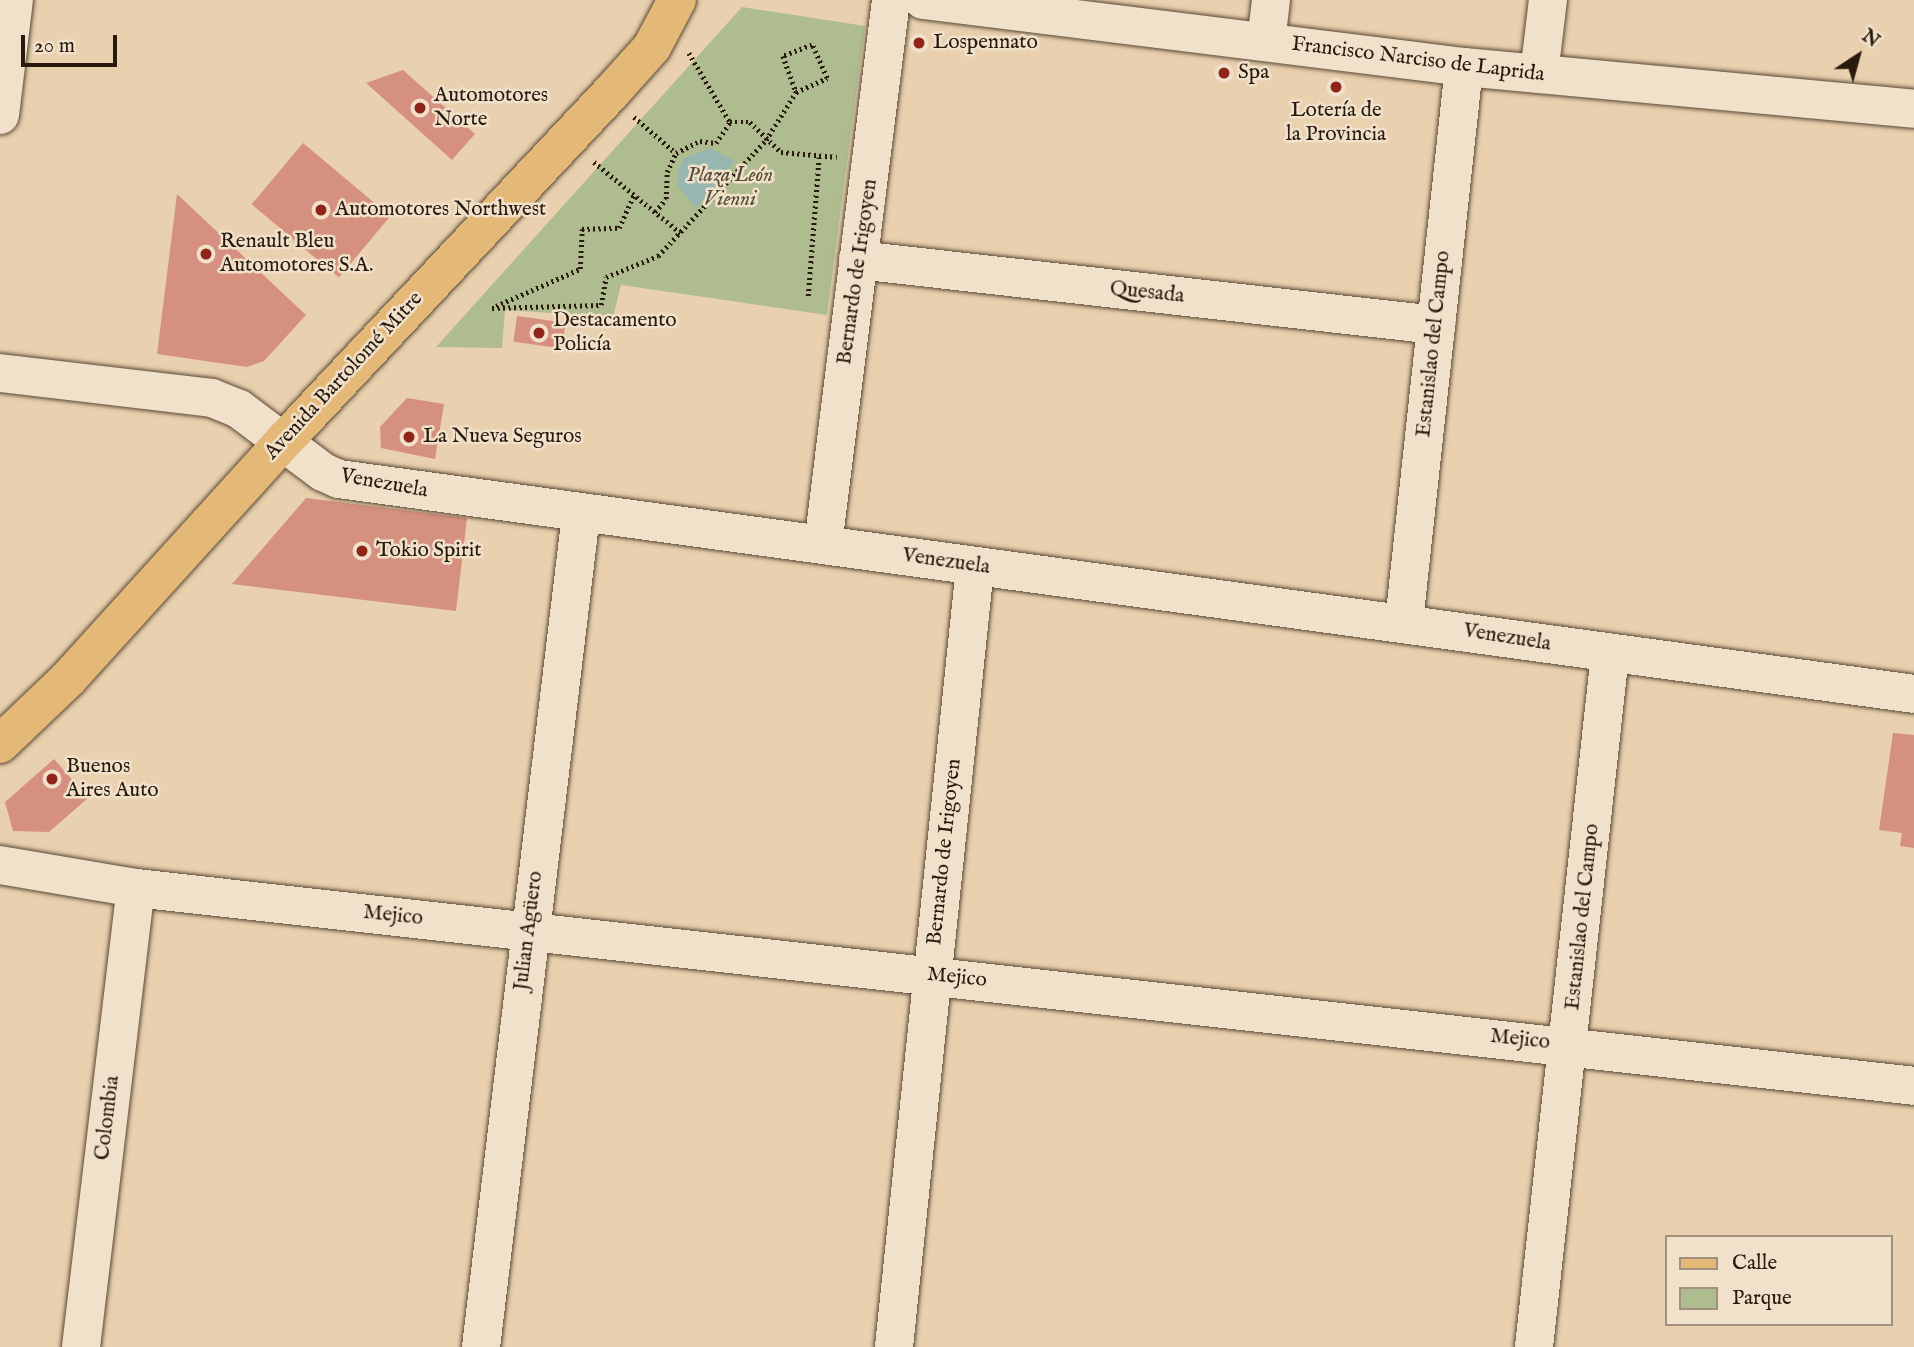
<!DOCTYPE html>
<html>
<head>
<meta charset="utf-8">
<style>
  body { margin:0 }
  #map { position:relative; width:1914px; height:1347px; overflow:hidden; background:#e9d0ae; font-family:"IM FELL English",serif }
  div>[style] { position:absolute }
  .green>* { inset:0; background:#afbc90 }
  .water>* { inset:0; background:#97b6af }
  .building>* { inset:0; background:#d69080; transform-origin:0 0 }
  .path>* { height:4.5px; margin-top:-2.25px; transform-origin:0; background:repeating-linear-gradient(90deg,#291a0e 0 2px,transparent 0 5.5px) }
  .roads { filter:drop-shadow(0 0 2px #594836) drop-shadow(0 0 2px #594836) }
  .minor>* { height:38px; margin:-19px; padding:0 19px; transform-origin:19px; border-radius:19px; background:#f1e0ca }
  .major>* { height:38px; margin:-19px; padding:0 19px; transform-origin:19px; border-radius:19px; background:#e4b877 }
  .dots>* { width:19px; height:19px; translate:-50% -50%; box-sizing:border-box; border:4px solid #f1e0ca; border-radius:50% }
  span { translate:-50% -50%; white-space:nowrap; text-align:center; line-height:1.15; -webkit-text-stroke:5px #f1e0ca; paint-order:stroke }
  .poi-label { font-size:21px; color:#291a0e }
  .left { translate:0 -50%; text-align:left }
  .street-label { font-size:21px; color:#291a0e }
  .park-label { font-size:21px; color:#514b35; font-style:italic }
  .legend { position:absolute; left:1665px; top:1235px; width:228px; height:91px; box-sizing:border-box; background:#f1e0ca; border:2px solid #a1917f; margin:0; padding:9px 12px; list-style:none; font-size:21px; color:#291a0e }
  .legend li { display:flex; align-items:center; gap:14px; height:35px }
  .legend b { width:35px; border:2px solid #a1917f }
  .north { position:absolute; left:1823px; top:21px; width:70px; height:70px; -webkit-text-stroke:5px #f1e0ca; paint-order:stroke; rotate:36deg; font-size:19px; font-weight:700; line-height:28px; text-align:center; color:#291a0e }
  .north::after { content:''; display:block; margin:auto; width:24px; height:32px; background:#291a0e; clip-path:polygon(50% 0,100% 100%,50% 72%,0 100%) }
  .scale { position:absolute; left:21px; top:35px; width:96px; height:32px; box-sizing:border-box; border:4px solid #291a0e; border-top:0; padding-left:9px; font-size:21px; line-height:24px; white-space:nowrap; color:#291a0e; -webkit-text-stroke:5px #f1e0ca; paint-order:stroke }
</style>
</head>
<body>
<div id="map">
  <div class="green">
    <div style="clip-path:polygon(742px 7px,865px 26px,827px 315px,621px 285px,613px 317px,505px 310px,502px 348px,436px 347px)"></div>
  </div>
  <div class="water">
    <div style="clip-path:polygon(710px 148px,735px 161px,696px 208px,678px 186px,678px 173px,684px 158px)"></div>
  </div>
  <div class="building">
    <div style="clip-path:polygon(403px 70px,475px 134px,452px 160px,366px 83px)"></div>
    <div style="left:303px;top:143px;width:114px;height:80px;rotate:40deg"></div>
    <div style="clip-path:polygon(177px 194px,306px 315px,264px 361px,247px 367px,157px 354px)"></div>
    <div style="left:517px;top:316px;width:49px;height:26px;rotate:8deg"></div>
    <div style="clip-path:polygon(407px 398px,444px 404px,435px 459px,381px 448px,380px 427px)"></div>
    <div style="clip-path:polygon(306px 498px,467px 518px,456px 611px,232px 584px)"></div>
    <div style="clip-path:polygon(1893px 733px,1914px 735px,1914px 848px,1900px 846px,1902px 833px,1879px 830px)"></div>
    <div style="clip-path:polygon(54px 759px,88px 798px,49px 832px,13px 831px,5px 802px)"></div>
  </div>
  <div class="path">
    <div style="left:689px;top:53px;width:80px;rotate:59.3deg"></div>
    <div style="left:730px;top:122px;width:20px"></div>
    <div style="left:750px;top:122px;width:43px;rotate:44.1deg"></div>
    <div style="left:781px;top:152px;width:56px;rotate:5.1deg"></div>
    <div style="left:634px;top:117px;width:55px;rotate:40.6deg"></div>
    <div style="left:594px;top:162px;width:114px;rotate:39.3deg"></div>
    <div style="left:655px;top:212px;width:17px;rotate:-50deg"></div>
    <div style="left:666px;top:199px;width:27px;rotate:-88deg"></div>
    <div style="left:667px;top:172px;width:21px;rotate:-65deg"></div>
    <div style="left:676px;top:153px;width:27px;rotate:-27deg"></div>
    <div style="left:700px;top:141px;width:16px;rotate:7deg"></div>
    <div style="left:716px;top:143px;width:25px;rotate:-56deg"></div>
    <div style="left:808px;top:296px;width:139px;rotate:-85.5deg"></div>
    <div style="left:496px;top:306px;width:92px;rotate:-23.8deg"></div>
    <div style="left:580px;top:269px;width:40px;rotate:-87.1deg"></div>
    <div style="left:582px;top:229px;width:37px;rotate:-2deg"></div>
    <div style="left:619px;top:228px;width:36px;rotate:-66deg"></div>
    <div style="left:492px;top:308px;width:109px;rotate:-1.6deg"></div>
    <div style="left:601px;top:305px;width:28px;rotate:-80deg"></div>
    <div style="left:606px;top:277px;width:56px;rotate:-22deg"></div>
    <div style="left:658px;top:256px;width:158px;rotate:-47deg"></div>
    <div style="left:766px;top:140px;width:57px;rotate:-58deg"></div>
    <div style="left:796px;top:92px;width:34px;rotate:-24deg"></div>
    <div style="left:827px;top:78px;width:36px;rotate:-114deg"></div>
    <div style="left:812px;top:45px;width:31px;rotate:159deg"></div>
    <div style="left:783px;top:56px;width:38px;rotate:70deg"></div>
  </div>
  <div class="roads">
    <div class="minor">
      <div style="left:923px;top:0;width:545px;rotate:7.06deg"></div>
      <div style="left:1464px;top:67px;width:452px;rotate:5.3deg"></div>
      <div style="left:1266px;top:42px;width:42px;rotate:-83.2deg"></div>
      <div style="left:1539px;top:74px;width:75px;rotate:-83.1deg"></div>
      <div style="left:0;top:115px;width:116px;rotate:-83.1deg"></div>
      <div style="left:858px;top:260px;width:582px;rotate:6.42deg"></div>
      <div style="left:0;top:373px;width:213px;rotate:6.7deg"></div>
      <div style="left:212px;top:398px;width:29px;rotate:22deg"></div>
      <div style="left:239px;top:409px;width:105px;rotate:36.9deg"></div>
      <div style="left:323px;top:472px;width:17px;rotate:24deg"></div>
      <div style="left:339px;top:479px;width:1590px;rotate:7.77deg"></div>
      <div style="left:823px;top:545px;width:549px;rotate:-82.89deg"></div>
      <div style="left:1404px;top:622px;width:558px;rotate:-83.83deg"></div>
      <div style="left:0;top:865px;width:138px;rotate:9.6deg"></div>
      <div style="left:136px;top:888px;width:1789px;rotate:6.35deg"></div>
      <div style="left:81px;top:1347px;width:462px;rotate:-83.2deg"></div>
      <div style="left:481px;top:1347px;width:838px;rotate:-83.15deg"></div>
      <div style="left:894px;top:1347px;width:784px;rotate:-84.07deg"></div>
      <div style="left:1534px;top:1347px;width:697px;rotate:-83.74deg"></div>
    </div>
    <div class="major">
      <div style="left:0;top:744px;width:95px;rotate:-43.7deg"></div>
      <div style="left:69px;top:678px;width:319px;rotate:-47.8deg"></div>
      <div style="left:283px;top:442px;width:476px;rotate:-46.8deg"></div>
      <div style="left:609px;top:95px;width:64px;rotate:-48.1deg"></div>
      <div style="left:652px;top:47px;width:53px;rotate:-62deg"></div>
    </div>
  </div>
  <div class="dots">
    <div style="left:919px;top:43px;background:#8f2418"></div>
    <div style="left:1224px;top:73px;background:#8f2418"></div>
    <div style="left:1336px;top:87px;background:#8f2418"></div>
    <div style="left:420px;top:108px;background:#8f2418"></div>
    <div style="left:321px;top:210px;background:#8f2418"></div>
    <div style="left:206px;top:254px;background:#8f2418"></div>
    <div style="left:539px;top:333px;background:#8f2418"></div>
    <div style="left:409px;top:437px;background:#8f2418"></div>
    <div style="left:362px;top:551px;background:#8f2418"></div>
    <div style="left:52px;top:779px;background:#8f2418"></div>
  </div>
  <div class="poi-label">
    <span class="left" style="left:933px;top:43px">Lospennato</span>
    <span class="left" style="left:1238px;top:73px">Spa</span>
    <span class="left" style="left:434px;top:108px">Automotores<br>Norte</span>
    <span style="left:1336px;top:123px">Lotería de<br>la Provincia</span>
    <span class="left" style="left:335px;top:210px">Automotores Northwest</span>
    <span class="left" style="left:220px;top:254px">Renault Bleu<br>Automotores S.A.</span>
    <span class="left" style="left:553px;top:333px">Destacamento<br>Policía</span>
    <span class="left" style="left:423px;top:437px">La Nueva Seguros</span>
    <span class="left" style="left:376px;top:551px">Tokio Spirit</span>
    <span class="left" style="left:66px;top:779px">Buenos<br>Aires Auto</span>
  </div>
  <div class="street-label">
    <span style="left:1418px;top:60px;rotate:7deg">Francisco Narciso de Laprida</span>
    <span style="left:858px;top:272px;rotate:-82deg">Bernardo de Irigoyen</span>
    <span style="left:1147px;top:293px;rotate:6deg">Quesada</span>
    <span style="left:1434px;top:344px;rotate:-84deg">Estanislao del Campo</span>
    <span style="left:344px;top:376px;rotate:-47deg">Avenida Bartolomé Mitre</span>
    <span style="left:384px;top:484px;rotate:10deg">Venezuela</span>
    <span style="left:946px;top:562px;rotate:8deg">Venezuela</span>
    <span style="left:1507px;top:638px;rotate:9deg">Venezuela</span>
    <span style="left:945px;top:852px;rotate:-84deg">Bernardo de Irigoyen</span>
    <span style="left:393px;top:916px;rotate:6deg">Mejico</span>
    <span style="left:1583px;top:917px;rotate:-84deg">Estanislao del Campo</span>
    <span style="left:529px;top:931px;rotate:-83deg">Julian Agüero</span>
    <span style="left:957px;top:978px;rotate:6deg">Mejico</span>
    <span style="left:1520px;top:1040px;rotate:6deg">Mejico</span>
    <span style="left:108px;top:1118px;rotate:-83deg">Colombia</span>
  </div>
  <div class="park-label">
    <span style="left:730px;top:188px">Plaza León<br>Vienni</span>
  </div>
  <ul class="legend">
  <li><b style="height:9px;background:#e4b877"></b>Calle</li>
  <li><b style="height:19px;background:#afbc90"></b>Parque</li>
  </ul>
  <div class="north">N</div>
  <div class="scale">20 m</div>
</div>
</body>
</html>
